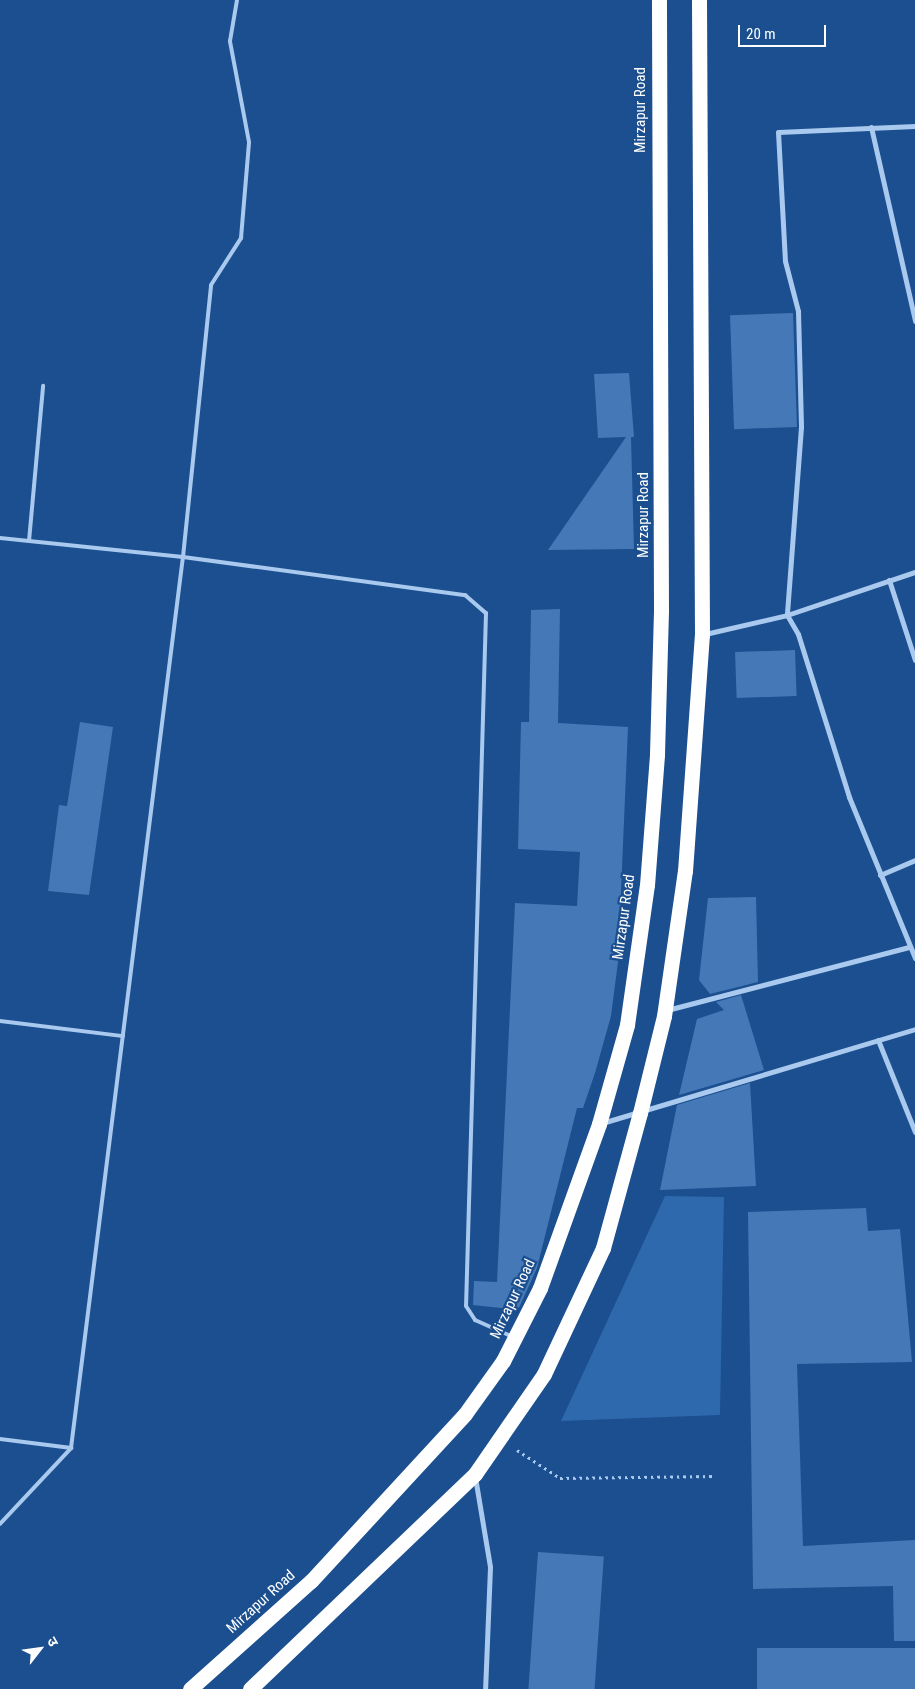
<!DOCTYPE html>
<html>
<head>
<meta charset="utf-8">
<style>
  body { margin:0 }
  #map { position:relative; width:915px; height:1689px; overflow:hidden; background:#1b4f8f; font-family:"Roboto Condensed","Noto Sans Devanagari",sans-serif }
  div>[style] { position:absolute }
  .green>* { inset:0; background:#2e69ad }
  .building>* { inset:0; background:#4478b7; transform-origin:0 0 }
  .path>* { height:3px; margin-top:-1.5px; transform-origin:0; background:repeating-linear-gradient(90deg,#a9c9ee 0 2.5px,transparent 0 6.5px) }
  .lane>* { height:4px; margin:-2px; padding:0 2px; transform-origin:2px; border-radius:2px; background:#a9c9ee }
  .street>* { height:5px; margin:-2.5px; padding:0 2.5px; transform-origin:2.5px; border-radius:2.5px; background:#a9c9ee }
  .highway>* { height:15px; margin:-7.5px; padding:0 7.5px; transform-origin:7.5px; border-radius:7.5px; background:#fff }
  span { translate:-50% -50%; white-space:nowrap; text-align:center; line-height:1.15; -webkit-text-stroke:4.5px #1b4f8f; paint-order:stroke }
  .street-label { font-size:15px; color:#fff }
  .north { position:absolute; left:15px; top:1624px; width:50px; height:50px; -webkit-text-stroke:4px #1b4f8f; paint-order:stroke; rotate:60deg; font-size:14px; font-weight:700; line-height:20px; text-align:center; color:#fff }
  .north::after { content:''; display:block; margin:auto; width:18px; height:22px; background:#fff; clip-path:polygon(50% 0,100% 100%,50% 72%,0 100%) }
  .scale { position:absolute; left:738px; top:25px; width:88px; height:22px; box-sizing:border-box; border:2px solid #fff; border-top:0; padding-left:6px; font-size:15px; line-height:18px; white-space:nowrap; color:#fff; -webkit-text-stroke:4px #1b4f8f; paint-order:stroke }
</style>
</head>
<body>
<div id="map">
  <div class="green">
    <div style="clip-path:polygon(665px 1196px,724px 1197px,720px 1415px,561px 1421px)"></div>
  </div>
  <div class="building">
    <div style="left:793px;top:313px;width:114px;height:63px;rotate:88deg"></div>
    <div style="clip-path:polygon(629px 373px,634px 437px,631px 437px,634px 549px,548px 550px,626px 437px,598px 438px,594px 374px)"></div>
    <div style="clip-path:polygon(560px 609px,558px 723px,628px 727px,618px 962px,611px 1016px,595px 1073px,583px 1108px,577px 1108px,537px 1268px,518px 1310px,473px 1305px,474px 1281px,497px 1282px,515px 903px,577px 906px,580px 852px,518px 849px,521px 722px,529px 722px,531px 610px)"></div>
    <div style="left:795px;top:650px;width:46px;height:60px;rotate:88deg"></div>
    <div style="clip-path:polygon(80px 722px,113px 727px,89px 895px,48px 891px,59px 805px,67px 806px)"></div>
    <div style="clip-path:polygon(756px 897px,758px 982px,710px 994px,699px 980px,708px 898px)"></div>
    <div style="clip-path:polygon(741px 995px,764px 1070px,679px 1095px,697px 1019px,724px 1010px,716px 1002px)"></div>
    <div style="clip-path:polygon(750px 1083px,756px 1186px,660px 1190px,677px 1105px)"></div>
    <div style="clip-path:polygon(866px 1208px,868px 1231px,900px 1229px,912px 1362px,797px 1364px,803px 1546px,915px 1540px,915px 1641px,894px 1641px,893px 1586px,753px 1589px,748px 1212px)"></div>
    <div style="left:538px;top:1552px;width:66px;height:138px;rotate:4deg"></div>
    <div style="left:915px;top:1648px;width:41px;height:158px;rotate:90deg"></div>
  </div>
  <div class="path">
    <div style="left:517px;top:1450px;width:51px;rotate:33.1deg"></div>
    <div style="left:560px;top:1478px;width:156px;rotate:-0.7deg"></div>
  </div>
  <div class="lane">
    <div style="left:0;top:538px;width:184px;rotate:5.9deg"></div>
    <div style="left:183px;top:557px;width:285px;rotate:7.7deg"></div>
    <div style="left:465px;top:595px;width:28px;rotate:41deg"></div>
    <div style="left:486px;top:613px;width:693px;rotate:91.65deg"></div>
    <div style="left:466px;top:1306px;width:17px;rotate:57deg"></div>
    <div style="left:475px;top:1320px;width:42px;rotate:24.1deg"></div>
    <div style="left:29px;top:541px;width:156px;rotate:-84.8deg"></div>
    <div style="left:0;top:1021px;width:124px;rotate:7deg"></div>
    <div style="left:0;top:1439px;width:72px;rotate:7.2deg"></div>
    <div style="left:0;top:1524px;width:104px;rotate:-46.9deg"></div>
    <div style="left:71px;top:1448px;width:898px;rotate:-82.84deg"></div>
    <div style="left:183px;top:557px;width:273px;rotate:-84.1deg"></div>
    <div style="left:211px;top:285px;width:56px;rotate:-57.4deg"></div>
    <div style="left:241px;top:238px;width:96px;rotate:-85.2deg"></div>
    <div style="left:249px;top:142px;width:103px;rotate:-100.7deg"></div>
    <div style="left:230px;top:41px;width:42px;rotate:-80.3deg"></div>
  </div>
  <div class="street">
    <div style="left:915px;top:126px;width:137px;rotate:177.5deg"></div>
    <div style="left:778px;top:132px;width:129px;rotate:86.9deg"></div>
    <div style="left:785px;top:261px;width:52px;rotate:75.4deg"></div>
    <div style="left:798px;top:311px;width:116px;rotate:88.5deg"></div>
    <div style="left:801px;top:427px;width:189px;rotate:94.3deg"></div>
    <div style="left:787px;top:615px;width:22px;rotate:60deg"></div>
    <div style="left:798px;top:634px;width:171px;rotate:72.6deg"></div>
    <div style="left:849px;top:797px;width:174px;rotate:67.7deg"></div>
    <div style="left:871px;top:127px;width:199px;rotate:77.2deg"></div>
    <div style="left:889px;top:580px;width:84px;rotate:72deg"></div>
    <div style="left:705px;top:634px;width:84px;rotate:-13deg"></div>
    <div style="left:787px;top:615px;width:135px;rotate:-18.6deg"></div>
    <div style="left:880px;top:875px;width:38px;rotate:-23deg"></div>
    <div style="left:667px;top:1010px;width:250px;rotate:-14.6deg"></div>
    <div style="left:878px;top:1040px;width:99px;rotate:68.1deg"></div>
    <div style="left:602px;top:1123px;width:327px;rotate:-16.7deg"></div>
    <div style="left:475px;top:1477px;width:91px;rotate:80.5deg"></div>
    <div style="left:490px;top:1567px;width:122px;rotate:92.3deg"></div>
  </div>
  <div class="highway">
    <div style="left:190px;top:1689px;width:162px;rotate:-41.8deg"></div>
    <div style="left:311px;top:1581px;width:227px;rotate:-47.3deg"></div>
    <div style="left:465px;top:1414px;width:65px;rotate:-54.4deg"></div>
    <div style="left:503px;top:1361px;width:82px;rotate:-63.1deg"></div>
    <div style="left:540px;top:1288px;width:174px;rotate:-70.2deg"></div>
    <div style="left:599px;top:1124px;width:103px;rotate:-74.2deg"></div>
    <div style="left:627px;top:1025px;width:141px;rotate:-81.9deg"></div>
    <div style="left:647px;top:885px;width:131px;rotate:-85.6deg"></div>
    <div style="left:657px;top:754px;width:143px;rotate:-88.4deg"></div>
    <div style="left:661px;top:611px;width:611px;rotate:-90.19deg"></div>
    <div style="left:250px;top:1689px;width:311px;rotate:-43.7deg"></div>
    <div style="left:475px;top:1474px;width:121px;rotate:-55.4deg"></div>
    <div style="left:544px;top:1374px;width:139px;rotate:-64.9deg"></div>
    <div style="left:603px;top:1248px;width:140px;rotate:-74.7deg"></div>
    <div style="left:640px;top:1113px;width:100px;rotate:-76.1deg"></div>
    <div style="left:664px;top:1016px;width:147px;rotate:-81.8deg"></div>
    <div style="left:685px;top:871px;width:237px;rotate:-85.9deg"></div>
    <div style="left:702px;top:635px;width:635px;rotate:-90.27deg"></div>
  </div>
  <div class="street-label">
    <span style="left:641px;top:110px;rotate:-90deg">Mirzapur Road</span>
    <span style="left:644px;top:515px;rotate:-90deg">Mirzapur Road</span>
    <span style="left:624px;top:917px;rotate:-82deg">Mirzapur Road</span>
    <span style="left:513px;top:1299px;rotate:-65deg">Mirzapur Road</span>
    <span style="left:261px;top:1602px;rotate:-42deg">Mirzapur Road</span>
  </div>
  <div class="north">उ</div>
  <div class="scale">20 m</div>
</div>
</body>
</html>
